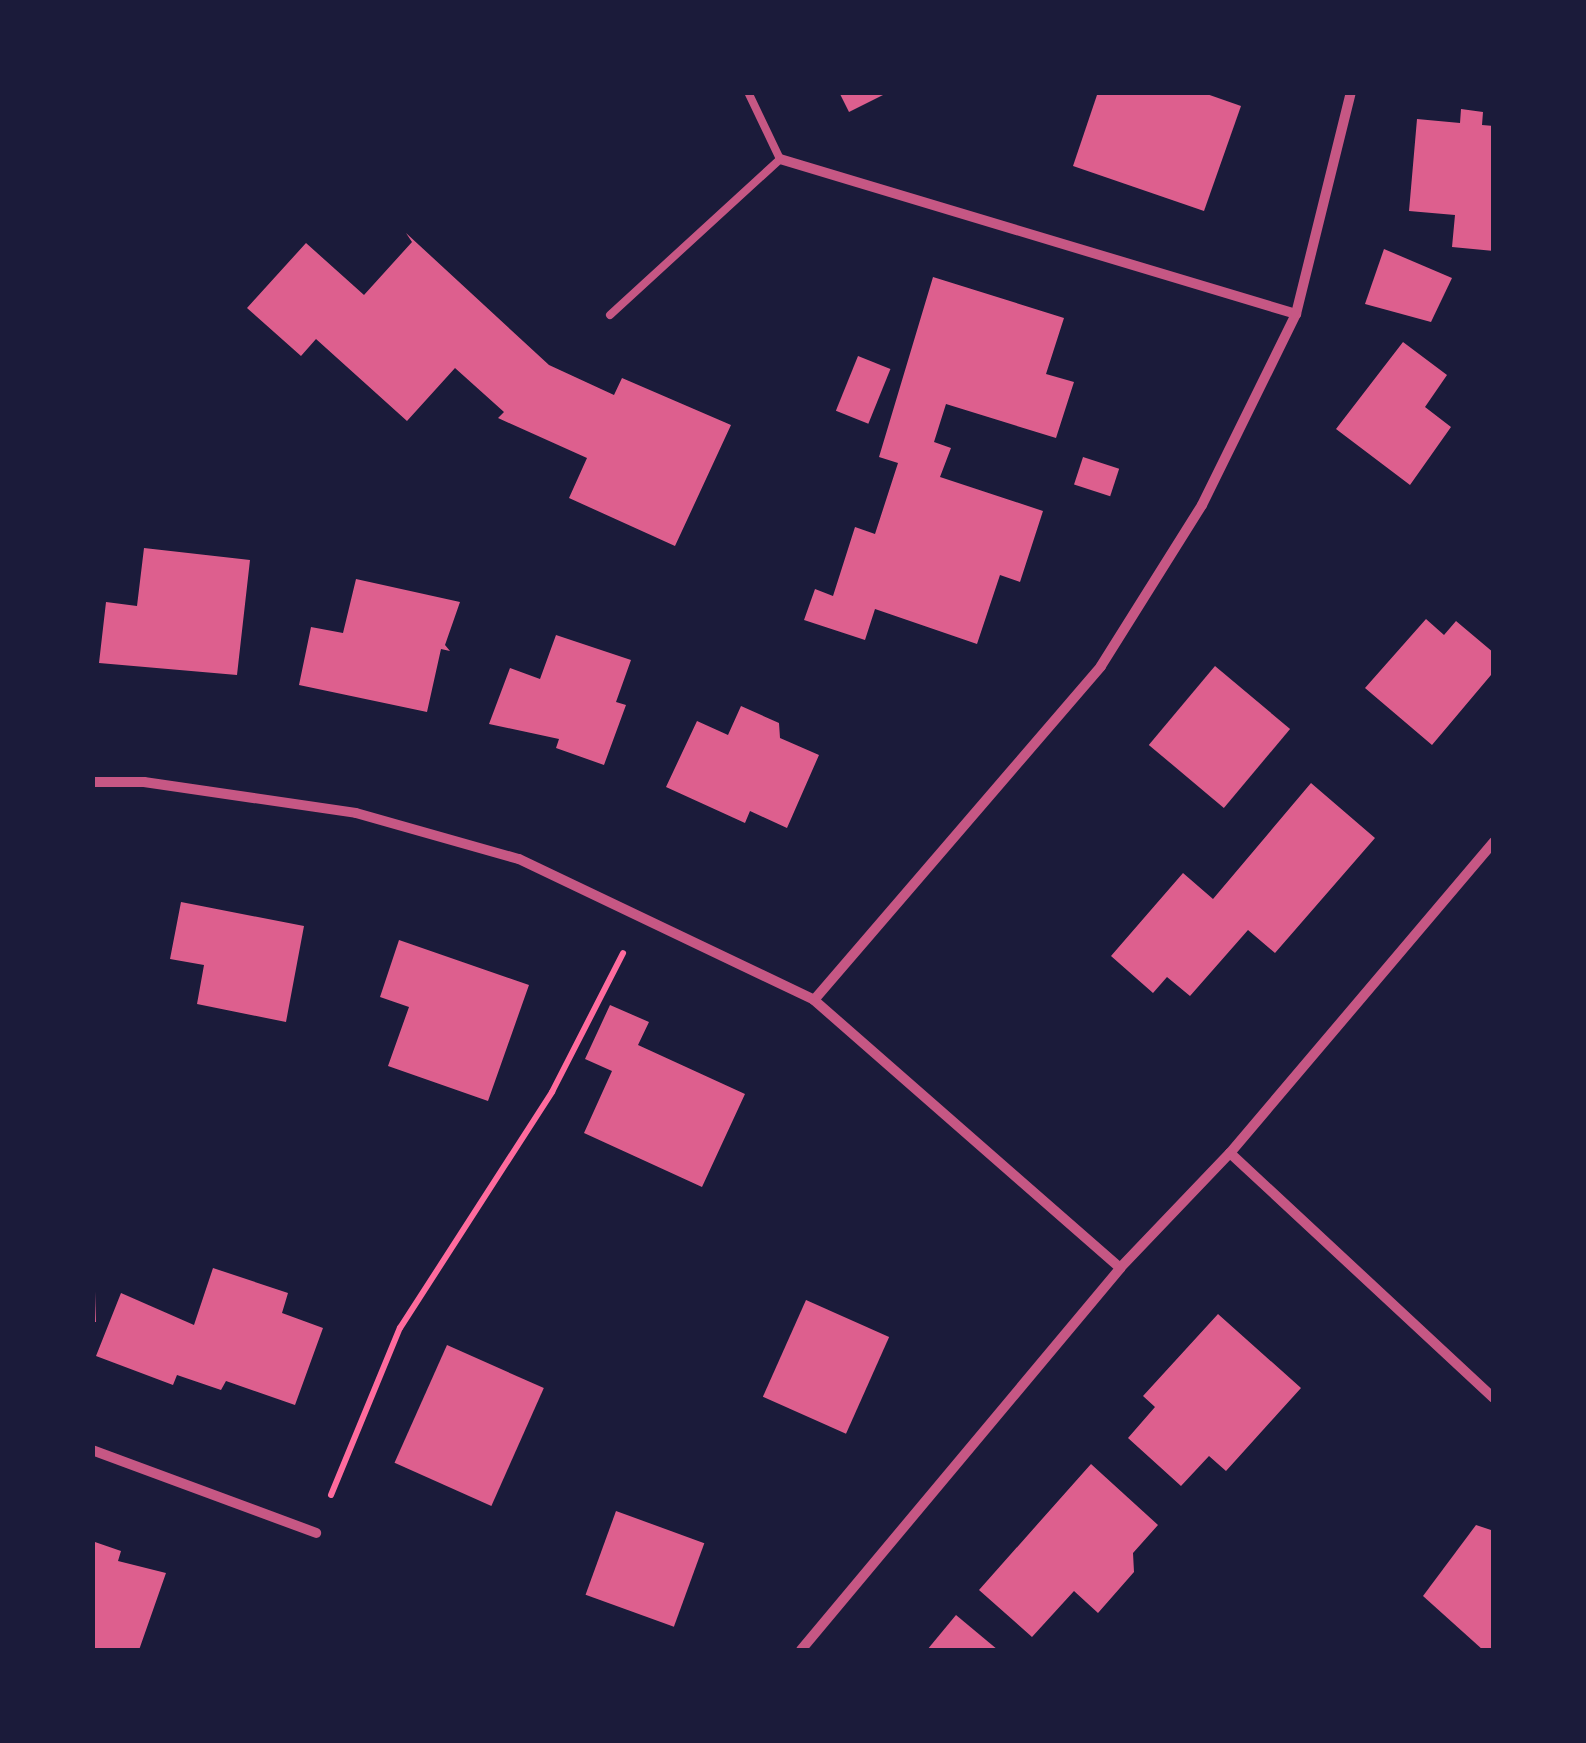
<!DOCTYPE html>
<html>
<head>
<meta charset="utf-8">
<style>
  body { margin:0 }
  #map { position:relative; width:1586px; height:1743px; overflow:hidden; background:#1b1b3a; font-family:Lato,sans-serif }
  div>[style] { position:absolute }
  .building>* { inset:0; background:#dd5f8e; transform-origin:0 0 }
  .path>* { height:6px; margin:-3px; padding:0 3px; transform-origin:3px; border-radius:3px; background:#ff6b9d }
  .service>* { height:8px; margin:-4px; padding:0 4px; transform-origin:4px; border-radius:4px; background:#c65784 }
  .minor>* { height:10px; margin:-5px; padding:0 5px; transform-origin:5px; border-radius:5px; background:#c65784 }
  span { translate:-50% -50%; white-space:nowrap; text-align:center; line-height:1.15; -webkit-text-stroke:8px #1b1b3a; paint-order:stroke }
  .frame { position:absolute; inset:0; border:95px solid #1b1b3a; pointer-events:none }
</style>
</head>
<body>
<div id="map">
  <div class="building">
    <div style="clip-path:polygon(839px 92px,889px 92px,849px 112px)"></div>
    <div style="clip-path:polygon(1098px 92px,1201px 92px,1241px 106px,1204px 211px,1073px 166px)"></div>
    <div style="clip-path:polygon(1461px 109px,1483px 112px,1482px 125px,1494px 126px,1494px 251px,1452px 247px,1455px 215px,1409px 211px,1417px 119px,1460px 123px)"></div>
    <div style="clip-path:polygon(406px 233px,549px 365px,614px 395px,622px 378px,731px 425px,675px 546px,569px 498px,587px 458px,498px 418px,504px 412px,455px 368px,407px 421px,316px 339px,301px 356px,247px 308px,306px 243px,364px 295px,412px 242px)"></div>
    <div style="clip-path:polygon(1384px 249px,1452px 278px,1431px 322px,1365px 304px)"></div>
    <div style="clip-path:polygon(933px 277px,1064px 318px,1046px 374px,1074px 382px,1056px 438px,946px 404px,934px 442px,951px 448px,940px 477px,1043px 511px,1020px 582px,1000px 575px,977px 644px,875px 609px,865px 640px,804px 620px,815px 589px,833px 596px,855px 527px,875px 534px,898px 463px,879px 457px)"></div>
    <div style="clip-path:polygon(1403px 342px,1447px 375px,1425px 407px,1451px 427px,1410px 485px,1336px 429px)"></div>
    <div style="left:858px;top:356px;width:35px;height:59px;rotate:22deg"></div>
    <div style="left:1083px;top:457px;width:38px;height:29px;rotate:18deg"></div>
    <div style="clip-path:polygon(144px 548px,250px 560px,237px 675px,99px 663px,106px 602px,137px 606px)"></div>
    <div style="clip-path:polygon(356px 579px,460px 602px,445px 645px,450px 651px,441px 649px,427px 712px,299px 685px,311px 627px,343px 633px)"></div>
    <div style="clip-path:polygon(1426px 619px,1444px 635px,1456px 621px,1494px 653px,1491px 675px,1432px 745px,1365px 688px)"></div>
    <div style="clip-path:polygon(556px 635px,631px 660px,616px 702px,626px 705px,604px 765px,556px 748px,559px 739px,489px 724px,510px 668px,540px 679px)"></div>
    <div style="left:1215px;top:666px;width:98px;height:103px;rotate:40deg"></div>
    <div style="clip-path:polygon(741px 706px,779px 723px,780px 738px,819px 755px,787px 828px,750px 811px,745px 823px,666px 787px,697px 721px,728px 735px)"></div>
    <div style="clip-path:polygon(1311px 783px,1375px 838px,1275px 953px,1248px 930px,1190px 996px,1167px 977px,1153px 993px,1111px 956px,1183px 873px,1213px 899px)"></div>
    <div style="clip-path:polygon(181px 902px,304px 926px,286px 1022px,197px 1004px,204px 965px,170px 959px)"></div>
    <div style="clip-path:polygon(399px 940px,529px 985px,488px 1101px,388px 1066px,409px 1007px,380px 997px)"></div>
    <div style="clip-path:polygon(610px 1005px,649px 1022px,638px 1045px,745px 1094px,702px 1187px,584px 1133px,612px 1071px,585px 1059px)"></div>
    <div style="clip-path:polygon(92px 1201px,96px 1322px,92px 1322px)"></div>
    <div style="clip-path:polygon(213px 1268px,288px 1293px,282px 1313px,323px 1328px,295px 1405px,226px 1381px,221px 1390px,177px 1375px,173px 1385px,96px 1356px,121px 1293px,194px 1325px)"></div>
    <div style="left:806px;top:1300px;width:91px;height:106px;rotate:24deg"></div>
    <div style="clip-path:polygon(1218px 1314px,1301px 1388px,1226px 1471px,1209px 1456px,1181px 1486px,1128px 1438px,1155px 1407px,1143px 1396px)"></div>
    <div style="left:447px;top:1345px;width:106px;height:129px;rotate:24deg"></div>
    <div style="clip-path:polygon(1091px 1464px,1158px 1525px,1133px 1553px,1134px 1572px,1098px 1613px,1074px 1591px,1032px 1637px,979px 1590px)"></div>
    <div style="left:616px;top:1511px;width:94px;height:89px;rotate:20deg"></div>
    <div style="clip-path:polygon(1476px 1525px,1494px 1531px,1494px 1650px,1483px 1650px,1423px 1596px)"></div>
    <div style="clip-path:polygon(92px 1541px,121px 1551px,118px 1561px,166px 1573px,139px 1650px,92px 1650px)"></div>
    <div style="clip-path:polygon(956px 1615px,998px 1650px,927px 1650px)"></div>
  </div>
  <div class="path">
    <div style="left:331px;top:1495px;width:181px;rotate:-67.6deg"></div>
    <div style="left:400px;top:1328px;width:281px;rotate:-57.2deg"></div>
    <div style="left:552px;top:1092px;width:156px;rotate:-62.9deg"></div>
  </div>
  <div class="service">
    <div style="left:610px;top:315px;width:231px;rotate:-42.5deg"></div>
    <div style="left:780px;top:159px;width:74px;rotate:-115.5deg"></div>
  </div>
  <div class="minor">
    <div style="left:780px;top:159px;width:539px;rotate:16.72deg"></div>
    <div style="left:92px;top:782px;width:52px"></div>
    <div style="left:144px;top:782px;width:214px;rotate:8.3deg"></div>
    <div style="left:356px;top:813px;width:169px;rotate:15.8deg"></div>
    <div style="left:519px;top:859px;width:327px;rotate:25.5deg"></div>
    <div style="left:814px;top:1000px;width:407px;rotate:41.2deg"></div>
    <div style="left:814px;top:1000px;width:440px;rotate:-49.3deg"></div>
    <div style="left:1101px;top:666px;width:190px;rotate:-57.9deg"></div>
    <div style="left:1202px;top:505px;width:213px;rotate:-63.8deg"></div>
    <div style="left:1296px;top:314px;width:229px;rotate:-76.1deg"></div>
    <div style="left:1230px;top:1153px;width:360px;rotate:42.9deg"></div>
    <div style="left:92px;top:1450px;width:239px;rotate:20.3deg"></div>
    <div style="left:801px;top:1650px;width:498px;rotate:-50.1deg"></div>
    <div style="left:1120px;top:1268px;width:159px;rotate:-46.3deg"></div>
    <div style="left:1230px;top:1153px;width:408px;rotate:-49.7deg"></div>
  </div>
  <div class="frame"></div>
</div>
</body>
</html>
